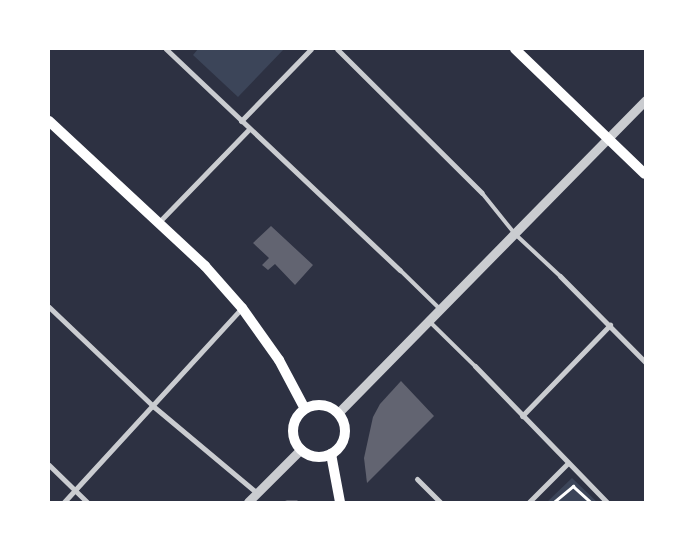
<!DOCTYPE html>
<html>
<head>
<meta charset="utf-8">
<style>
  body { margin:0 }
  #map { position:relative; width:694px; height:551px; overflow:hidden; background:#2d3142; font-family:"Archivo Narrow",sans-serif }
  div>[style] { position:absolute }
  .green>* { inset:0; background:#3c4559 }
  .building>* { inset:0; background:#626471 }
  .path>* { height:2.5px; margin:-1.25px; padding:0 1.25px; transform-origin:1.25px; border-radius:1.25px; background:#fff }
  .service>* { height:4px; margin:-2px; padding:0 2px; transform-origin:2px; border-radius:2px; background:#caccd0 }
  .minor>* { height:5px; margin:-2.5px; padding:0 2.5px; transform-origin:2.5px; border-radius:2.5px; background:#caccd0 }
  .tertiary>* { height:9px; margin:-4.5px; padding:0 4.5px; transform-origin:4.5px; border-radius:4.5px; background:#caccd0 }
  .secondary>* { height:10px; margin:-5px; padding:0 5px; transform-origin:5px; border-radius:5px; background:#fff }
  .secondary>.ring { margin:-5px; padding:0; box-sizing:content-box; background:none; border:10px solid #fff; border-radius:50% }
  span { translate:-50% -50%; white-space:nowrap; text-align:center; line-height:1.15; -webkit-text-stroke:4px #fff; paint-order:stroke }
  .frame { position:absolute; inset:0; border:50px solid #fff; pointer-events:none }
</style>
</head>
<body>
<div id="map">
  <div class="green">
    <div style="clip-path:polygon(198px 49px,284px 49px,238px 97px,193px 55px)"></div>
    <div style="clip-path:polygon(572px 478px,597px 502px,547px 502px)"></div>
  </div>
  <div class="building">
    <div style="clip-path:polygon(271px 226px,313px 265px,295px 285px,275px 264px,268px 270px,262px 265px,269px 258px,253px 243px)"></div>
    <div style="clip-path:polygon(401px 381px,434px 416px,367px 483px,364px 458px,373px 417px,380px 404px)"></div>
    <div style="clip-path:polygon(287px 500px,297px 500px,299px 502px,283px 502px)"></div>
  </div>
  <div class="path">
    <div style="left:554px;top:502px;width:25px;rotate:-40deg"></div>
    <div style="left:573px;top:486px;width:24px;rotate:42deg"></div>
  </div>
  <div class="service">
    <div style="left:482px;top:193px;width:53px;rotate:51.2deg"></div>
    <div style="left:515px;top:234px;width:62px;rotate:43deg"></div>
    <div style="left:400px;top:270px;width:54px;rotate:44.3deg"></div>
    <div style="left:430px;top:322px;width:63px;rotate:44.4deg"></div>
  </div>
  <div class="minor">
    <div style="left:166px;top:49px;width:322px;rotate:43.4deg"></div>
    <div style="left:337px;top:49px;width:204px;rotate:44.8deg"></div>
    <div style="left:241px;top:121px;width:100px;rotate:-45.8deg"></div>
    <div style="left:158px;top:223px;width:131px;rotate:-45.9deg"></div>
    <div style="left:560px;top:276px;width:121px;rotate:45.3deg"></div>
    <div style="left:49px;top:307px;width:144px;rotate:43.6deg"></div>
    <div style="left:153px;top:406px;width:136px;rotate:39.9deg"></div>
    <div style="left:475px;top:366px;width:190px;rotate:45.9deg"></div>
    <div style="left:522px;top:416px;width:127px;rotate:-46deg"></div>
    <div style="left:49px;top:465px;width:53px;rotate:44.2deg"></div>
    <div style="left:417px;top:479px;width:33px;rotate:45deg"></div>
    <div style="left:64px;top:502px;width:263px;rotate:-47.5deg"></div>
    <div style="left:529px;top:502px;width:54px;rotate:-45deg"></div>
  </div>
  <div class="tertiary">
    <div style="left:338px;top:413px;width:438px;rotate:-45.5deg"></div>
    <div style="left:248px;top:502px;width:75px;rotate:-45deg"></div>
  </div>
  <div class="secondary">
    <div style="left:515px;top:49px;width:180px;rotate:43.9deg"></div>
    <div style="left:49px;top:121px;width:213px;rotate:42.9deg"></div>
    <div style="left:205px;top:266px;width:56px;rotate:48.6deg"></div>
    <div style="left:242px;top:308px;width:64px;rotate:54.6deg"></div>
    <div style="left:279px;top:360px;width:55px;rotate:62deg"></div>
    <div class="ring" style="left:293px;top:405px;width:42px;height:42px"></div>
    <div style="left:331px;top:454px;width:49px;rotate:79.4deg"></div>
  </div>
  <div class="frame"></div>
</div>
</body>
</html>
